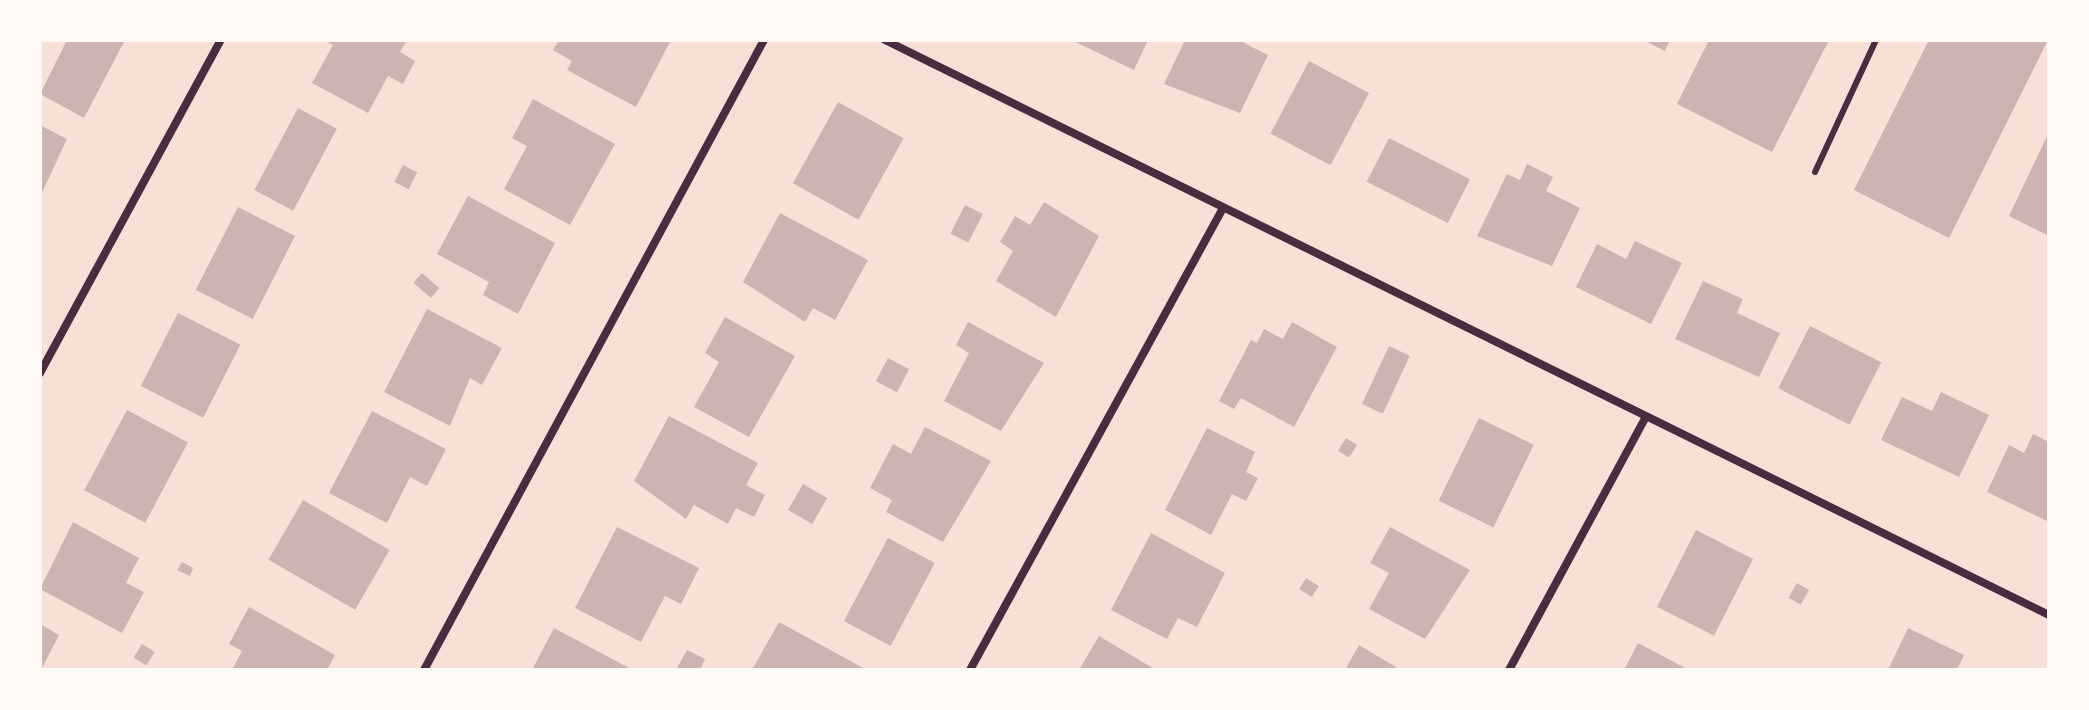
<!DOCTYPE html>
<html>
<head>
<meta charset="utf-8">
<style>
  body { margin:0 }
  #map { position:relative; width:2089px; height:710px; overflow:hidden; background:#f7e1d7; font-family:Mulish,sans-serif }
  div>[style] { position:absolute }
  .building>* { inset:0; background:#ccb4b1; transform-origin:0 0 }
  .service>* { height:6px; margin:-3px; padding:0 3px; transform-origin:3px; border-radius:3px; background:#4a2c40 }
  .minor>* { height:8px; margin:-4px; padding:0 4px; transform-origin:4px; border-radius:4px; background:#4a2c40 }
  span { translate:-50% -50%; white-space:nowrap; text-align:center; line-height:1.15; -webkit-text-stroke:6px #fffaf5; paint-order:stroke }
  .frame { position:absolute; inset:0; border:42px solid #fffaf5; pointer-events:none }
</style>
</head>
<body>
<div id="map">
  <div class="building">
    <div style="clip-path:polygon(67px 40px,125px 40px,84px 118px,40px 94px)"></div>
    <div style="clip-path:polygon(324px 40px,407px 40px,400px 52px,415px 61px,403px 84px,388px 76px,368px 113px,312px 83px,333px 45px)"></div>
    <div style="clip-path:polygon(559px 40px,671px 40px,636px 107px,567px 70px,572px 61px,553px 50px)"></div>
    <div style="clip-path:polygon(1071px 40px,1148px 40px,1134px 70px)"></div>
    <div style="clip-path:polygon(1185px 40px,1238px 40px,1268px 55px,1240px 113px,1164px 84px)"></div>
    <div style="clip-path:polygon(1643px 40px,1670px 40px,1665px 51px)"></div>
    <div style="clip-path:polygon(1709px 40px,1829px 40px,1772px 152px,1677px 104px)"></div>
    <div style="clip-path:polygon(1929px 40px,2048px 40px,1949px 238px,1854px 190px)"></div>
    <div style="left:1309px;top:61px;width:68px;height:82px;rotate:28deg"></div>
    <div style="clip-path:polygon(533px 99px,615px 144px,570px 225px,504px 189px,527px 146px,512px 138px)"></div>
    <div style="left:838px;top:102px;width:75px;height:93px;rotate:29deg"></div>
    <div style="left:298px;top:108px;width:44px;height:93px;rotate:28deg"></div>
    <div style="clip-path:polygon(40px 125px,67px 139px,40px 197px)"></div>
    <div style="clip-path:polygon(2049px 132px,2049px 236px,2009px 216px)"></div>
    <div style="left:1389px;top:138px;width:91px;height:49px;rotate:27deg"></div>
    <div style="clip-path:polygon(1527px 164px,1553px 177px,1546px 191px,1580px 208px,1552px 266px,1477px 236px,1507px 174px,1520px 180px)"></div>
    <div style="left:403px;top:165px;width:16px;height:19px;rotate:27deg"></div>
    <div style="clip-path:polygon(468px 196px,555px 243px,518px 314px,483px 295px,489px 282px,437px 254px)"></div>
    <div style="clip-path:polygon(1044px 202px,1099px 236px,1056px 317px,996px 281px,1013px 251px,1000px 242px,1015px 216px,1030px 225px)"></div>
    <div style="left:965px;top:205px;width:20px;height:32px;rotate:27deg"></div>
    <div style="left:238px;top:207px;width:64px;height:93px;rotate:27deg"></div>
    <div style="clip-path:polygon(780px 213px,868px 260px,835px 320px,813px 308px,805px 322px,743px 282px)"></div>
    <div style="clip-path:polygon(1635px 241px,1682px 263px,1651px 324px,1576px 287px,1597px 244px,1626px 259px)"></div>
    <div style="left:422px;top:273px;width:23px;height:13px;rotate:41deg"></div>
    <div style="clip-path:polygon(1703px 281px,1743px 299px,1737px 313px,1780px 333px,1759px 377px,1675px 339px)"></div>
    <div style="clip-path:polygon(427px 309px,502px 348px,482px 385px,470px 378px,450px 426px,384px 392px)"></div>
    <div style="left:178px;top:313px;width:70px;height:82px;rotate:27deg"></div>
    <div style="clip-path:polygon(725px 317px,795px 356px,749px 437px,694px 407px,719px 362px,705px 353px)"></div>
    <div style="clip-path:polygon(968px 322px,1044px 363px,1001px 431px,944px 401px,969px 353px,956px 345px)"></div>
    <div style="clip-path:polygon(1292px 322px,1337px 347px,1294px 427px,1241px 398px,1234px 409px,1219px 401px,1251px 340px,1257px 343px,1264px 329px,1283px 339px)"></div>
    <div style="left:1810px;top:326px;width:80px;height:70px;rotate:27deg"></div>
    <div style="left:1389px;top:346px;width:23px;height:64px;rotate:25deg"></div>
    <div style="left:888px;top:358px;width:24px;height:26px;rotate:28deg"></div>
    <div style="clip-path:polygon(1941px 392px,1989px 415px,1959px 477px,1881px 440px,1902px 397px,1932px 411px)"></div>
    <div style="left:127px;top:410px;width:69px;height:91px;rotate:28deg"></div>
    <div style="clip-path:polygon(372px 411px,446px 449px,427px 486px,410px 477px,387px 523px,329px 493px)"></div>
    <div style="clip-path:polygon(669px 416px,758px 463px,746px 485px,765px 495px,754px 517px,736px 508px,728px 524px,694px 505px,686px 519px,634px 481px)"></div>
    <div style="left:1479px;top:418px;width:61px;height:92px;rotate:26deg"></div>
    <div style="clip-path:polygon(925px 427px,991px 461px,943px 542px,886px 512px,892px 500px,870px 488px,893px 444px,911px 454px)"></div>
    <div style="clip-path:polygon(1207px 428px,1255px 452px,1246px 472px,1258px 478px,1246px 501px,1232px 494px,1211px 535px,1165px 510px)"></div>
    <div style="clip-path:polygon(2033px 434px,2049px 442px,2049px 522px,1987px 492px,2009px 445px,2024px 453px)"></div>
    <div style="left:1346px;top:438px;width:13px;height:15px;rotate:32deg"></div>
    <div style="left:803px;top:484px;width:28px;height:30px;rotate:30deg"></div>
    <div style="left:303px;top:500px;width:100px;height:69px;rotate:30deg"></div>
    <div style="clip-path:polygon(73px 522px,139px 558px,126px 583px,144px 592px,122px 633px,40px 589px)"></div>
    <div style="clip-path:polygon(617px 527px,699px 568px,681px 604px,665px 596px,641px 642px,575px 608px)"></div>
    <div style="clip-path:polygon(1390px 527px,1470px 570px,1425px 639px,1369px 609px,1389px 573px,1370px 563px)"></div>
    <div style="left:1696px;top:530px;width:64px;height:86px;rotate:27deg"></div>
    <div style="clip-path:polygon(1151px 533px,1225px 573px,1197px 627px,1178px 618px,1167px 639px,1111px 610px)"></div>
    <div style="left:888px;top:538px;width:53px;height:94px;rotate:28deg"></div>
    <div style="clip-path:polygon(182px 562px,193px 568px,190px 576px,177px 570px)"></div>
    <div style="left:1306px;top:578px;width:15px;height:13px;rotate:32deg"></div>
    <div style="left:1797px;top:583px;width:14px;height:17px;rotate:30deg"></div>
    <div style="clip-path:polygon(249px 607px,335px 655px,327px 670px,232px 670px,242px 651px,229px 644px)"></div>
    <div style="clip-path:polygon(779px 622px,867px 670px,752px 670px)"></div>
    <div style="clip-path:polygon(40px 624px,59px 635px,41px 670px,40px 670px)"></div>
    <div style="clip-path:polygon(554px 628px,633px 670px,532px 670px)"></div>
    <div style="clip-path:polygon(1908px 628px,1964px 655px,1957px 670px,1888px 670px)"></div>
    <div style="clip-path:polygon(1099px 636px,1156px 670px,1079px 670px)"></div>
    <div style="clip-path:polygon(1638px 643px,1689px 670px,1624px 670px)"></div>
    <div style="left:142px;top:644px;width:15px;height:16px;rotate:32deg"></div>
    <div style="clip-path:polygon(1359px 645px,1401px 670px,1345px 670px)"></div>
    <div style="clip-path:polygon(687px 650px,705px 659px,700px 670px,676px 670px)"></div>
  </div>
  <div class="service">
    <div style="left:1815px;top:172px;width:145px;rotate:-65.2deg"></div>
  </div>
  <div class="minor">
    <div style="left:885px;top:40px;width:1298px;rotate:26.29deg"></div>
    <div style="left:40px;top:373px;width:379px;rotate:-61.5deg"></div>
    <div style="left:424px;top:670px;width:716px;rotate:-61.65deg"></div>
    <div style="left:970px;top:670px;width:527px;rotate:-61.29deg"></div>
    <div style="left:1509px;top:670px;width:286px;rotate:-61.6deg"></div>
  </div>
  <div class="frame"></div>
</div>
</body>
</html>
